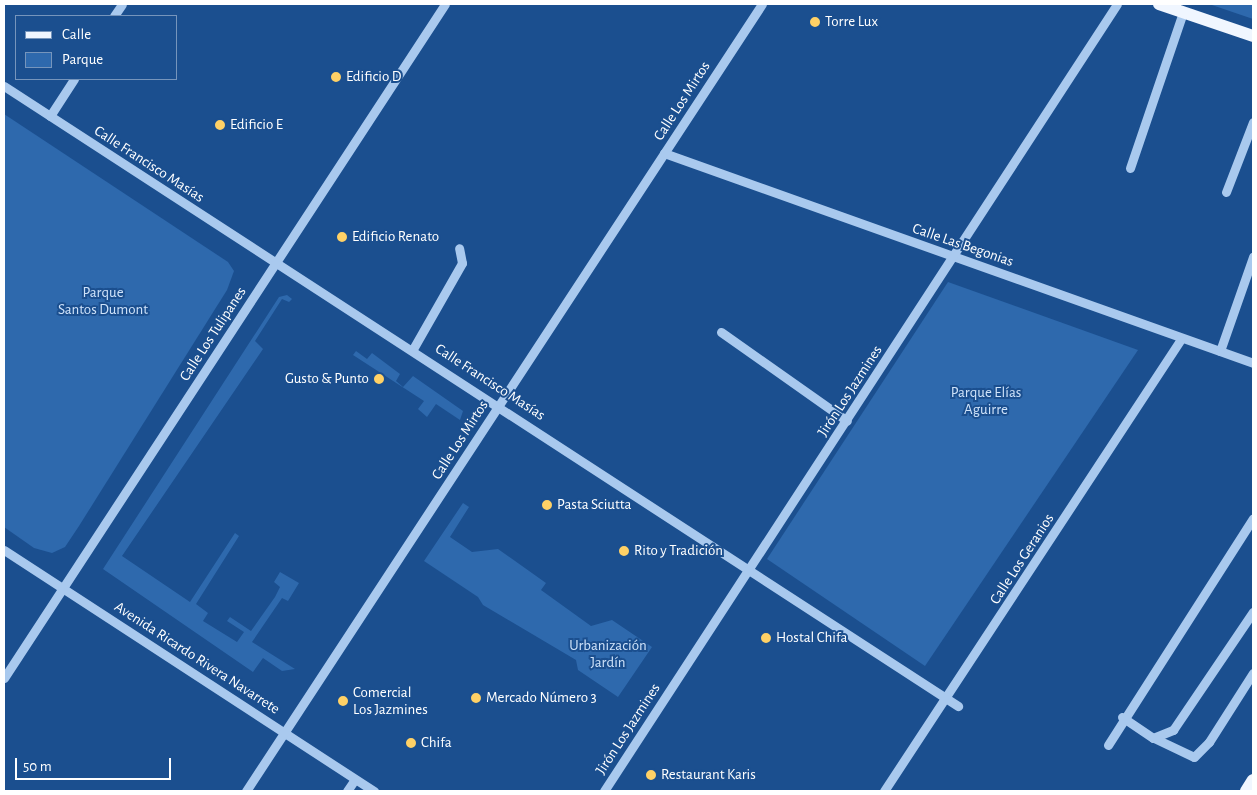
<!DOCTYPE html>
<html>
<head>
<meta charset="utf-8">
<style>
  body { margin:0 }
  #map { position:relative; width:1257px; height:795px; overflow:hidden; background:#1b4f8f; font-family:"Alegreya Sans",sans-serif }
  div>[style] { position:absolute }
  .green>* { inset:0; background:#2e69ad }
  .minor>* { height:9px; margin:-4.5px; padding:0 4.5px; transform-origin:4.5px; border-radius:4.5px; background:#a9c9ee }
  .major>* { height:12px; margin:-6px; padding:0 6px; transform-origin:6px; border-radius:6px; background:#f0f6ff }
  .dots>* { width:14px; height:14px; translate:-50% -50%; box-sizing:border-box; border:2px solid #1b4f8f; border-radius:50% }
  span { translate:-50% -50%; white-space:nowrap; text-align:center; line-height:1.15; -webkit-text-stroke:4px #1b4f8f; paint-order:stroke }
  .poi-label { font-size:15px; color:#fff }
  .left { translate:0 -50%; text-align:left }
  .right { translate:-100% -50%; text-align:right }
  .street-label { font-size:15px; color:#fff }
  .park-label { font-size:15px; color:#cfe3fa }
  .frame { position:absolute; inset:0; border:5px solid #fff; pointer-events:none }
  .legend { position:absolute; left:15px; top:15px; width:162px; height:65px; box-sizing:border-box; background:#1b4f8f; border:1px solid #7695bc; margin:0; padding:6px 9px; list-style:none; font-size:15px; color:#fff }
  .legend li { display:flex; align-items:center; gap:10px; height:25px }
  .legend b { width:25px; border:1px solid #7695bc }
  .scale { position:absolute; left:15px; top:758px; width:156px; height:22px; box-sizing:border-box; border:2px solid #fff; border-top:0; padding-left:6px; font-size:15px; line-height:18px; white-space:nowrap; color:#fff; -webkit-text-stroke:4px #1b4f8f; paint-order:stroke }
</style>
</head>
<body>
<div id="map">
  <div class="green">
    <div style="clip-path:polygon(1209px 4px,1253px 4px,1253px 19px)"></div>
    <div style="clip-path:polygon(4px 114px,228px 262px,234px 271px,227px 290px,79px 526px,65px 547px,52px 553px,34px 548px,4px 527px)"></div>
    <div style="clip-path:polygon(948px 282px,1138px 350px,925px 666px,767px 559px)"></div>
    <div style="clip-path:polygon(287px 295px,292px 299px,289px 302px,282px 299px,255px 341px,263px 349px,122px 556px,190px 602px,235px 533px,239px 536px,196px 604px,208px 613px,203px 621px,237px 642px,244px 632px,227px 621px,230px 617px,251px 631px,275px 597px,280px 587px,274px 582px,280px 572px,299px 583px,288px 601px,282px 598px,252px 642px,295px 669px,282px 671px,263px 658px,253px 672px,103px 569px,279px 297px)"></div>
    <div style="clip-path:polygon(356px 351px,367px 359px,372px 353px,400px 374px,396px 381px,403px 387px,413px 376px,463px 411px,460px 420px,436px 404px,427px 417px,418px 409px,424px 401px,353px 355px)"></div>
    <div style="clip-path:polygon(463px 503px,469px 507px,450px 537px,472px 552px,498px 549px,546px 583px,541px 590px,591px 626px,612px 620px,652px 647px,618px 697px,578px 670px,576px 660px,483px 605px,478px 597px,424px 561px)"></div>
  </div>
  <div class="minor">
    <div style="left:114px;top:16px;width:14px;rotate:-56deg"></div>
    <div style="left:4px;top:86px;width:1138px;rotate:33.02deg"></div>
    <div style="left:50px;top:116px;width:44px;rotate:-57deg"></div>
    <div style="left:664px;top:153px;width:625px;rotate:19.62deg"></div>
    <div style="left:1130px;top:168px;width:165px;rotate:-71.2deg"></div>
    <div style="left:1226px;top:192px;width:75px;rotate:-68.9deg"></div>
    <div style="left:721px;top:332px;width:154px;rotate:35.2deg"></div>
    <div style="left:413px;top:349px;width:99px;rotate:-60.3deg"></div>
    <div style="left:462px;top:263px;width:15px;rotate:-101deg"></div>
    <div style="left:1220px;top:351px;width:100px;rotate:-70.7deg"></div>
    <div style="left:4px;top:550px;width:442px;rotate:33.1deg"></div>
    <div style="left:4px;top:678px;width:805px;rotate:-56.8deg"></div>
    <div style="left:1122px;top:717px;width:37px;rotate:34deg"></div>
    <div style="left:1153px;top:738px;width:22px;rotate:-22deg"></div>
    <div style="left:1173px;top:730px;width:143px;rotate:-55.9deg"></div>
    <div style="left:1154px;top:738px;width:44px;rotate:25.4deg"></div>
    <div style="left:1194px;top:757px;width:21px;rotate:-45deg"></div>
    <div style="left:1209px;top:742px;width:82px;rotate:-57.5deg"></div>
    <div style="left:1108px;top:745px;width:269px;rotate:-57.4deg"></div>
    <div style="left:246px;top:791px;width:941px;rotate:-56.75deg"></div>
    <div style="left:347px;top:791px;width:14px;rotate:-56deg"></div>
    <div style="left:604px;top:791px;width:939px;rotate:-56.9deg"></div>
    <div style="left:884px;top:791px;width:541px;rotate:-56.69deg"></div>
  </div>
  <div class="major">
    <div style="left:1159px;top:4px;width:99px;rotate:18.8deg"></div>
    <div style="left:1246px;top:791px;width:13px;rotate:-58deg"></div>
  </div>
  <div class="dots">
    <div style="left:815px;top:22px;background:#ffd166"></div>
    <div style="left:336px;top:77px;background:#ffd166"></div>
    <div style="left:220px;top:125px;background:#ffd166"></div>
    <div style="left:342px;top:237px;background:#ffd166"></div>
    <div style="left:379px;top:379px;background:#ffd166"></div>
    <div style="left:547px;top:505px;background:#ffd166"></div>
    <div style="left:624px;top:551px;background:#ffd166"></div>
    <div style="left:766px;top:638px;background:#ffd166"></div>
    <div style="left:476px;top:698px;background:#ffd166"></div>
    <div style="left:343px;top:701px;background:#ffd166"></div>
    <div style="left:411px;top:743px;background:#ffd166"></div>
    <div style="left:651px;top:775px;background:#ffd166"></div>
  </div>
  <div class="poi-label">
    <span class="left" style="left:825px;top:22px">Torre Lux</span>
    <span class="left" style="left:346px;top:77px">Edificio D</span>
    <span class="left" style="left:230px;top:125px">Edificio E</span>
    <span class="left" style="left:352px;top:237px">Edificio Renato</span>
    <span class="right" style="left:369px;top:379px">Gusto &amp; Punto</span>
    <span class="left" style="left:557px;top:505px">Pasta Sciutta</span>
    <span class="left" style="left:634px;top:551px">Rito y Tradición</span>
    <span class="left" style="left:776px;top:638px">Hostal Chifa</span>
    <span class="left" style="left:353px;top:701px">Comercial<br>Los Jazmines</span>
    <span class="left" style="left:486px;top:698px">Mercado Número 3</span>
    <span class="left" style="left:421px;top:743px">Chifa</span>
    <span class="left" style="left:661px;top:775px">Restaurant Karis</span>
  </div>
  <div class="street-label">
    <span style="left:682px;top:101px;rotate:-57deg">Calle Los Mirtos</span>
    <span style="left:149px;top:164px;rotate:33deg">Calle Francisco Masías</span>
    <span style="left:963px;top:245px;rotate:19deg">Calle Las Begonias</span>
    <span style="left:213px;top:334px;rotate:-57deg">Calle Los Tulipanes</span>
    <span style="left:490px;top:382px;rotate:33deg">Calle Francisco Masías</span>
    <span style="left:850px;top:391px;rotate:-57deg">Jirón Los Jazmines</span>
    <span style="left:460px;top:440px;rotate:-57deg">Calle Los Mirtos</span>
    <span style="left:1022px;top:559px;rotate:-57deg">Calle Los Geranios</span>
    <span style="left:197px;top:658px;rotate:33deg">Avenida Ricardo Rivera Navarrete</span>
    <span style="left:628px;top:729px;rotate:-57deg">Jirón Los Jazmines</span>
  </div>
  <div class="park-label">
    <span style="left:103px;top:301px">Parque<br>Santos Dumont</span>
    <span style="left:986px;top:401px">Parque Elías<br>Aguirre</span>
    <span style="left:608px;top:654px">Urbanización<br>Jardín</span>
  </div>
  <div class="frame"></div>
  <ul class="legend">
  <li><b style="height:6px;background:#f0f6ff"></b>Calle</li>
  <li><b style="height:14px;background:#2e69ad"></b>Parque</li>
  </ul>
  <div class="scale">50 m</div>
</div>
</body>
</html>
